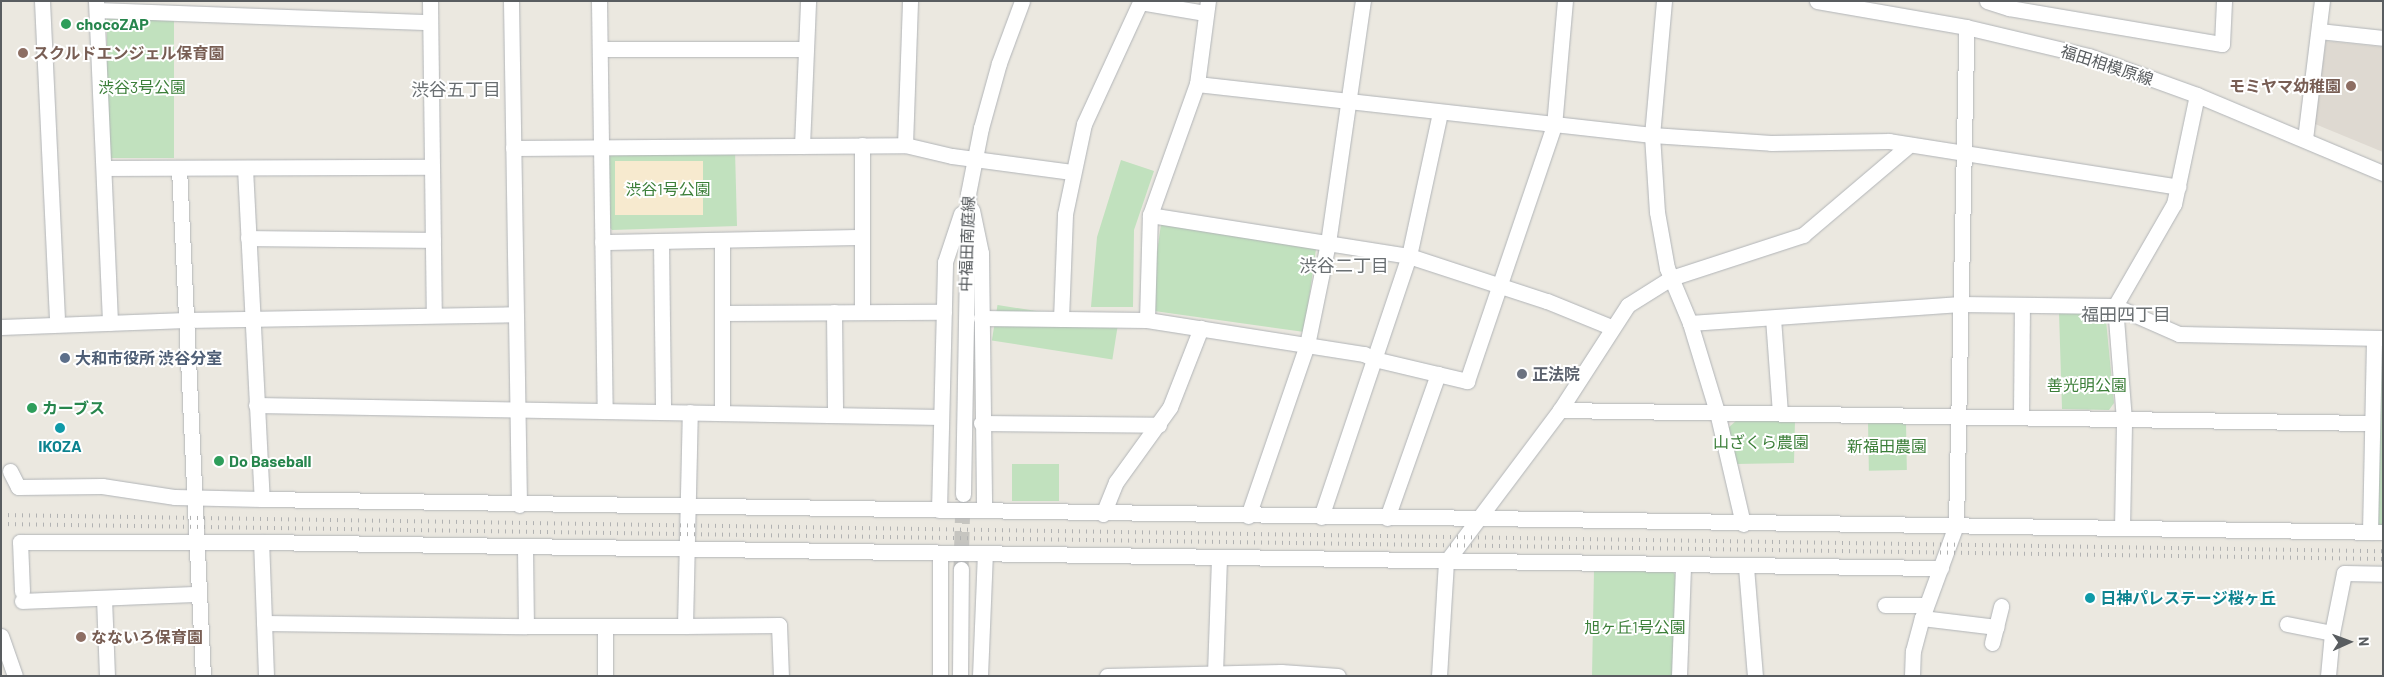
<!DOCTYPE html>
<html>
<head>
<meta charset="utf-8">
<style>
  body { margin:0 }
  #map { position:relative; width:2384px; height:677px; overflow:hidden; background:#ebe8e0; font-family:Barlow,"Noto Sans JP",sans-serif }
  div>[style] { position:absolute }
  .education>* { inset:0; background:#ded9d1 }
  .green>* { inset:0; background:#c1e1be; transform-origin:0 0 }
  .sand>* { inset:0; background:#f7eacf; transform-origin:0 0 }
  .minor-tunnel>* { height:15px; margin-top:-7.5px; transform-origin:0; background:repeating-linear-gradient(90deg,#c6c5c0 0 15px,transparent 0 23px) }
  .roads { filter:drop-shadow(0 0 1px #b1b4b7) drop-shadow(0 0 1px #b1b4b7) }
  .minor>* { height:15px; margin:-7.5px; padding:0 7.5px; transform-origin:7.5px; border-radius:7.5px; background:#fff }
  .rail>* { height:4px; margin-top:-2px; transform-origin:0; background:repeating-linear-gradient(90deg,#b1b2b2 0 1px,transparent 0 7px) }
  .dots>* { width:14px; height:14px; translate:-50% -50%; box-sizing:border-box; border:2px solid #fff; border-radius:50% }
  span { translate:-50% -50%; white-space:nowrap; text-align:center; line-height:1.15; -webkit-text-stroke:4px #fff; paint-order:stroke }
  .leisure-label { font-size:16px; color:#27864d; font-weight:700 }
  .left { translate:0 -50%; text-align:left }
  .education-label { font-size:16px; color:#785e54; font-weight:700 }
  .right { translate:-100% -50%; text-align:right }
  .street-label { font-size:16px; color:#595d60 }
  .park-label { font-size:16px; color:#3c7f39 }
  .service-label { font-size:16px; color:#4e5e75; font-weight:700 }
  .worship-label { font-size:16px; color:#5b616d; font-weight:700 }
  .culture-label { font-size:16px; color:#0d838f; font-weight:700 }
  .neighbourhood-label { font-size:18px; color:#6a6f72 }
  .frame { position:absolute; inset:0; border:2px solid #595d60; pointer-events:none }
  .north { position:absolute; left:2324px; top:617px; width:50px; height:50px; -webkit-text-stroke:4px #fff; paint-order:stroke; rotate:88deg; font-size:14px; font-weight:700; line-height:20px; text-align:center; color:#595d60 }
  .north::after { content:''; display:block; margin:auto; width:18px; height:22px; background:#595d60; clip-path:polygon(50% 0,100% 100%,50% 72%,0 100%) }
</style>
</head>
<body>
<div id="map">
  <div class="education">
    <div style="clip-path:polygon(2326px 41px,2383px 47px,2383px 152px,2315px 124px)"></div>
  </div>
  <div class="green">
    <div style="left:107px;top:18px;width:67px;height:140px"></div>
    <div style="clip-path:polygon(735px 150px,737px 226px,612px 230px,607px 225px,607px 155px)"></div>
    <div style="clip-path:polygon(1121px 160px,1154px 171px,1134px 230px,1133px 307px,1091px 307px,1097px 237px)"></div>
    <div style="left:1161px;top:224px;width:157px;height:87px;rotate:8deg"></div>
    <div style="clip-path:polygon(2059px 313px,2101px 313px,2106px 320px,2114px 403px,2109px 410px,2062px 409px)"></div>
    <div style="left:1118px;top:324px;width:36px;height:122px;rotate:99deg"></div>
    <div style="clip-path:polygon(2381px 350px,2383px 350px,2383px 525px,2373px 525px)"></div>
    <div style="clip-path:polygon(1738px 419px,1795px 420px,1794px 463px,1735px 464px,1727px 429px)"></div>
    <div style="left:1906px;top:421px;width:49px;height:38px;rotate:89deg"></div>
    <div style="left:1012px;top:464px;width:47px;height:37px"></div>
    <div style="clip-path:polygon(1594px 570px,1673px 572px,1678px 577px,1674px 676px,1592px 676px)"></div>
  </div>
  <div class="sand">
    <div style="left:703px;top:161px;width:54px;height:88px;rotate:90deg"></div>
  </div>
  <div class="minor-tunnel">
    <div style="left:961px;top:569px;width:71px;rotate:-88.4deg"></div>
  </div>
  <div class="roads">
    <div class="minor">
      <div style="left:42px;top:1px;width:316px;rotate:87.3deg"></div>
      <div style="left:96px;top:1px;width:322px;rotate:87.5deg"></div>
      <div style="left:430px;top:1px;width:314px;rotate:89.3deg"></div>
      <div style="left:511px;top:1px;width:504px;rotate:89.09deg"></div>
      <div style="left:599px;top:1px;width:409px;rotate:89.2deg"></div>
      <div style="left:1664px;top:1px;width:135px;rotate:95.1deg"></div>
      <div style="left:1652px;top:135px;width:77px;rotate:86.3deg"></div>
      <div style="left:1657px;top:212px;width:57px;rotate:79.9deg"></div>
      <div style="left:1667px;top:268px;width:60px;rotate:67.3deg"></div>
      <div style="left:1690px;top:323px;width:93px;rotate:73.1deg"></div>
      <div style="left:1717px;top:412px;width:115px;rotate:76.9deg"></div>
      <div style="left:1817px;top:1px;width:151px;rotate:9.9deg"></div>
      <div style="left:1966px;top:27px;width:126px;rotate:13.3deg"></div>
      <div style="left:2089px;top:56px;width:115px;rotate:19.9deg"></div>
      <div style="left:2197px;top:95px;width:202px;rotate:22.8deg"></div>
      <div style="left:1987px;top:1px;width:23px;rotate:18deg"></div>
      <div style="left:2009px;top:8px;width:216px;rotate:9.6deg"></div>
      <div style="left:2222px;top:44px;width:43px;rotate:-87.3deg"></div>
      <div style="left:97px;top:10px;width:333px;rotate:2.1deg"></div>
      <div style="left:2319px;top:31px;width:64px;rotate:6.2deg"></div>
      <div style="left:600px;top:49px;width:206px"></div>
      <div style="left:1197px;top:84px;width:458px;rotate:6.4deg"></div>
      <div style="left:1652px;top:135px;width:119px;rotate:3.8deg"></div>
      <div style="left:1771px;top:143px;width:118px;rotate:-1deg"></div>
      <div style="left:1889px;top:141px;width:293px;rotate:9deg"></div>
      <div style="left:2305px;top:139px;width:139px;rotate:-83deg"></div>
      <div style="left:905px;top:145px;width:144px;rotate:-88deg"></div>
      <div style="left:802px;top:146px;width:145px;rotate:-87.6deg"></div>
      <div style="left:513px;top:148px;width:392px;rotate:-0.4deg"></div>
      <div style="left:905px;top:145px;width:48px;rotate:13.2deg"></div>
      <div style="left:952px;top:156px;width:121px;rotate:7.6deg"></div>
      <div style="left:104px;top:168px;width:328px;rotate:-0.2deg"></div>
      <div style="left:179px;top:168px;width:509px;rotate:87.3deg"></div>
      <div style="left:245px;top:168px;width:331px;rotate:87.1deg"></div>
      <div style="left:972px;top:210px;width:44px;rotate:78.2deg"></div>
      <div style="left:981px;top:253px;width:257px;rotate:89.3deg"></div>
      <div style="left:1150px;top:215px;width:262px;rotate:9deg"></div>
      <div style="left:1409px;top:256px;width:145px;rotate:18.1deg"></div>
      <div style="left:1547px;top:301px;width:69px;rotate:22.1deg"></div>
      <div style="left:248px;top:238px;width:185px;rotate:0.6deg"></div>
      <div style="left:661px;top:241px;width:171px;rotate:89.3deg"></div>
      <div style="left:602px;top:242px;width:260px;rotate:-1.1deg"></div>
      <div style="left:834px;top:312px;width:103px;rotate:89.4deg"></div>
      <div style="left:862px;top:312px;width:167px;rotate:-90deg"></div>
      <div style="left:722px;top:313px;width:222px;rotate:-0.3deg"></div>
      <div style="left:981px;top:318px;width:166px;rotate:0.7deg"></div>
      <div style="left:1147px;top:320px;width:220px;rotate:8.9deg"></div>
      <div style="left:1364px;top:354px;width:11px;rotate:27deg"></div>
      <div style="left:1374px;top:359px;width:96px;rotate:13.3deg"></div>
      <div style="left:1467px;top:381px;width:269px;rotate:-71.2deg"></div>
      <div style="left:1554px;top:126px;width:125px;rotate:-85deg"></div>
      <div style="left:1773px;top:318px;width:95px;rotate:85.8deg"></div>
      <div style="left:1061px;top:319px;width:105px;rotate:-87.8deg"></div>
      <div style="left:1065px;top:214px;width:92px;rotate:-78.1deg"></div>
      <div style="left:1084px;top:124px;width:134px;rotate:-65.3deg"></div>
      <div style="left:1140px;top:2px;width:66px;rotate:9.6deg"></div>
      <div style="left:1147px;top:320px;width:105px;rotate:-88.4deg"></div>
      <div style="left:1150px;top:215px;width:139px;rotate:-70.3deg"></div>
      <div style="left:1197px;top:84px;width:84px;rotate:-82.5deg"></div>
      <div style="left:1690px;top:323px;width:271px;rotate:-4deg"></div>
      <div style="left:1960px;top:304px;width:155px;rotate:0.7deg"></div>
      <div style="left:2115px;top:306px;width:70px;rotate:23.6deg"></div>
      <div style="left:2179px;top:334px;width:204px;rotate:1.1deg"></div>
      <div style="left:1px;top:327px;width:185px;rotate:-2.2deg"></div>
      <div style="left:186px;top:320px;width:329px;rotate:-1deg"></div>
      <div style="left:256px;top:405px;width:685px;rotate:1deg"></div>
      <div style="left:1560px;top:410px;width:812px;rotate:0.92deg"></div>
      <div style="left:722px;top:412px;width:172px;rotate:-90deg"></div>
      <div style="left:2021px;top:416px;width:111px;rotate:-89.5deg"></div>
      <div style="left:981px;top:423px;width:178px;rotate:0.6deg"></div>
      <div style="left:10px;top:471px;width:18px;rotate:63deg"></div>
      <div style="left:18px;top:487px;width:84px;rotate:-0.7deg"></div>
      <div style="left:102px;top:486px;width:74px;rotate:8.6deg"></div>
      <div style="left:175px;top:497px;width:87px;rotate:1.3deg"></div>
      <div style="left:262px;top:499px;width:2121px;rotate:0.89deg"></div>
      <div style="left:963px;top:494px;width:300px;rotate:-89deg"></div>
      <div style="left:968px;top:194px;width:67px;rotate:-78.9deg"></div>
      <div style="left:981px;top:128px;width:67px;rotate:-74.5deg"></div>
      <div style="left:999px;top:63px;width:66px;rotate:-69.6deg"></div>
      <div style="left:939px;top:510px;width:248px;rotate:-88.6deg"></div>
      <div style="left:945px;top:262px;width:51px;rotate:-71.6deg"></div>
      <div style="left:1103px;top:514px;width:35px;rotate:-68deg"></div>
      <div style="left:1116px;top:482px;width:92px;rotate:-54.2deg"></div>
      <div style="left:1170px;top:407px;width:85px;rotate:-68.6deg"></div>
      <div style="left:1248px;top:516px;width:181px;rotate:-71deg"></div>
      <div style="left:1307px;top:345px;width:104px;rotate:-78.4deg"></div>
      <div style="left:1328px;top:243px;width:245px;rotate:-81.8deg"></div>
      <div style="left:1321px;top:517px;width:275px;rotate:-71.4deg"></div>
      <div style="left:1409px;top:256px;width:146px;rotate:-77.8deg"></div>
      <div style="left:1387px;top:518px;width:153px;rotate:-70.5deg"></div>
      <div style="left:2122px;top:528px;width:108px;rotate:-88.9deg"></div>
      <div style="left:2124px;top:420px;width:114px;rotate:-94.5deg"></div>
      <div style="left:2115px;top:306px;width:118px;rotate:-60deg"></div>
      <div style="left:2174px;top:204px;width:111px;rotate:-78.1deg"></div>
      <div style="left:2370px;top:532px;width:194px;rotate:-88.8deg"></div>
      <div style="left:525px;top:548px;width:78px;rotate:89.3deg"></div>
      <div style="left:526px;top:626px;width:159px"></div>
      <div style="left:685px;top:626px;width:214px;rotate:-88.7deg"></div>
      <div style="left:1746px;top:567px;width:109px;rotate:85.3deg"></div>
      <div style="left:22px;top:591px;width:49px;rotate:-92.3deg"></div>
      <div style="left:20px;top:542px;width:241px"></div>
      <div style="left:104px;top:598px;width:78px;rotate:87.8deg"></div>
      <div style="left:22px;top:601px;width:177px;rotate:-2.3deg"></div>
      <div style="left:1885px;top:605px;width:41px"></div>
      <div style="left:1922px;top:618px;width:75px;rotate:6.9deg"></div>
      <div style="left:264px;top:623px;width:262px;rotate:0.7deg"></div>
      <div style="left:2287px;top:624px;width:46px;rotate:11.3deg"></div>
      <div style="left:605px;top:626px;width:50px;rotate:90deg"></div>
      <div style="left:685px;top:626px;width:94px;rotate:-0.6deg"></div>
      <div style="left:779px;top:625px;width:51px;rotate:87.8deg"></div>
      <div style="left:1px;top:636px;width:42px;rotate:70.7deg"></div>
      <div style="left:1992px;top:643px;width:38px;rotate:-76deg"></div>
      <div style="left:1215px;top:673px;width:114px;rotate:-88deg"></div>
      <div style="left:266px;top:676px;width:134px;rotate:-92.1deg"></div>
      <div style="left:261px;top:542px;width:1680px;rotate:0.89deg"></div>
      <div style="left:940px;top:676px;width:122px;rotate:-90deg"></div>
      <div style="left:960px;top:676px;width:107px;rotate:-89.5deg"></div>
      <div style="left:980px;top:676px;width:123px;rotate:-87.7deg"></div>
      <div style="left:1107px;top:676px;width:174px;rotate:-1.3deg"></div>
      <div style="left:1281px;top:672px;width:57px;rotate:4deg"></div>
      <div style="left:1439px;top:676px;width:114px;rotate:-86.5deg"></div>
      <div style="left:1446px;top:562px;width:190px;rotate:-53.1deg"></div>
      <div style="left:1560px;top:410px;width:125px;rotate:-57.1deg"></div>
      <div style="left:1628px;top:305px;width:51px;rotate:-32.1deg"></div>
      <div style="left:1671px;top:278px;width:139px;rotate:-18deg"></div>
      <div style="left:1803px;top:235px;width:139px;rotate:-40.3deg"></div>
      <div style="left:1679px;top:676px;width:110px;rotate:-87.9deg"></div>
      <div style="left:1912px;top:676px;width:25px;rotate:-88deg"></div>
      <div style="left:1913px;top:651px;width:34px;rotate:-75deg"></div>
      <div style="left:1922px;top:618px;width:99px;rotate:-69.9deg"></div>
      <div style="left:1956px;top:525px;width:498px;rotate:-88.8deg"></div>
      <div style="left:2328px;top:676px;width:43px;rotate:-84.7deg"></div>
      <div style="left:2332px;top:633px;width:61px;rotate:-78.7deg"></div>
      <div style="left:2344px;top:573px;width:39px;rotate:1deg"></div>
    </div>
  </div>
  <div class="rail">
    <div style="left:1px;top:515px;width:2382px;rotate:0.87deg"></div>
    <div style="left:1px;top:524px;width:2382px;rotate:0.84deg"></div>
  </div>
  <div class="dots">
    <div style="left:66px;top:24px;background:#2e9e5b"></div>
    <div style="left:23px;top:53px;background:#8d6e63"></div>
    <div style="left:2351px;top:86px;background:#8d6e63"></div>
    <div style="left:65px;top:358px;background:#5c6f8a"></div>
    <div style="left:1522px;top:374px;background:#6b7280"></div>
    <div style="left:32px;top:408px;background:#2e9e5b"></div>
    <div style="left:60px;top:428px;background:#0f9aa8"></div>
    <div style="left:219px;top:461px;background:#2e9e5b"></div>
    <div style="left:2090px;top:598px;background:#0f9aa8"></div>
    <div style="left:81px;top:637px;background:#8d6e63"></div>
  </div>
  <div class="leisure-label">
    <span class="left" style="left:76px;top:24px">chocoZAP</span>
    <span class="left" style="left:42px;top:408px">カーブス</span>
    <span class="left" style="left:229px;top:461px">Do Baseball</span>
  </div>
  <div class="education-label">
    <span class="left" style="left:33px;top:53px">スクルドエンジェル保育園</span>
    <span class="right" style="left:2341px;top:86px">モミヤマ幼稚園</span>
    <span class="left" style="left:91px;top:637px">なないろ保育園</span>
  </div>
  <div class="street-label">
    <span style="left:2107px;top:65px;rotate:18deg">福田相模原線</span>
    <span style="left:967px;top:244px;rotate:-88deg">中福田南庭線</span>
  </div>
  <div class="park-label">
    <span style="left:142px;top:87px">渋谷3号公園</span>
    <span style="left:668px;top:189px">渋谷1号公園</span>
    <span style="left:2087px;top:385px">善光明公園</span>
    <span style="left:1761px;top:442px">山ざくら農園</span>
    <span style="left:1887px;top:446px">新福田農園</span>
    <span style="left:1635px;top:627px">旭ヶ丘1号公園</span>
  </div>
  <div class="service-label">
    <span class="left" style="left:75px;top:358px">大和市役所 渋谷分室</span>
  </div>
  <div class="worship-label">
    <span class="left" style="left:1532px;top:374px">正法院</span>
  </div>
  <div class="culture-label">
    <span style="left:60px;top:446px">IKOZA</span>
    <span class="left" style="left:2100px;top:598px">日神パレステージ桜ヶ丘</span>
  </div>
  <div class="neighbourhood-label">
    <span style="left:456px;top:89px">渋谷五丁目</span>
    <span style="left:1344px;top:265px">渋谷二丁目</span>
    <span style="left:2126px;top:314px">福田四丁目</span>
  </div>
  <div class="frame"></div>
  <div class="north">N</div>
</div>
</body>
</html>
